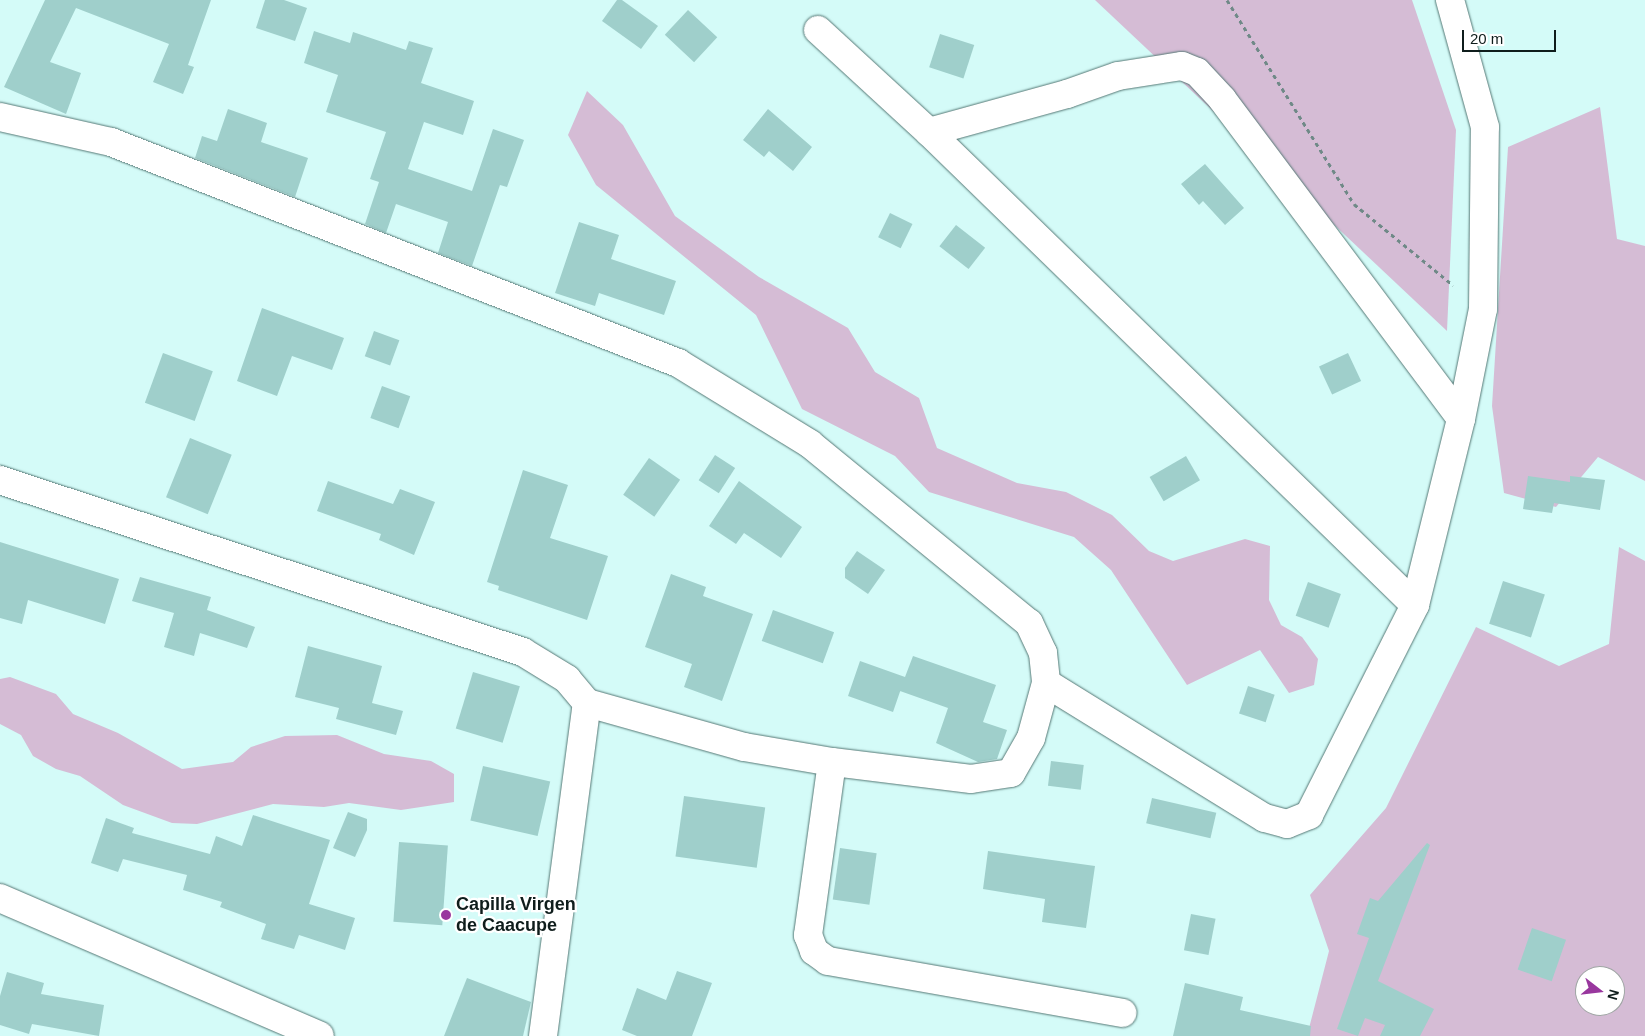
<!DOCTYPE html>
<html>
<head>
<meta charset="utf-8">
<style>
  body { margin:0 }
  #map { position:relative; width:1645px; height:1036px; overflow:hidden; background:#d4fbf8; font-family:Helvetica,sans-serif }
  div>[style] { position:absolute }
  .green>* { inset:0; background:#d5bcd5 }
  .building>* { inset:0; background:#9fcfcb; transform-origin:0 0 }
  .path>* { height:3px; margin-top:-1.5px; transform-origin:0; background:repeating-linear-gradient(90deg,#6f8987 0 4px,transparent 0 8px) }
  .roads { filter:drop-shadow(0 0 1px #557875) drop-shadow(0 0 1px #557875) }
  .street>* { height:28px; margin:-14px; padding:0 14px; transform-origin:14px; border-radius:14px; background:#fff }
  .dots>* { width:14px; height:14px; translate:-50% -50%; box-sizing:border-box; border:2px solid #fff; border-radius:50% }
  span { translate:-50% -50%; white-space:nowrap; text-align:center; line-height:1.15; -webkit-text-stroke:4.5px #fff; paint-order:stroke }
  .poi-label { font-size:18px; color:#0f1d1c; font-weight:700 }
  .left { translate:0 -50%; text-align:left }
  .north { position:absolute; left:1575px; top:966px; width:50px; height:50px; box-sizing:border-box; background:#fff; border:1px solid #9fa5a4; border-radius:50%; rotate:106deg; font-size:14px; font-weight:700; line-height:20px; text-align:center; color:#0f1d1c }
  .north::after { content:''; display:block; margin:auto; width:18px; height:22px; background:#99379e; clip-path:polygon(50% 0,100% 100%,50% 72%,0 100%) }
  .scale { position:absolute; left:1462px; top:30px; width:94px; height:22px; box-sizing:border-box; border:2px solid #0f1d1c; border-top:0; padding-left:6px; font-size:15px; line-height:18px; white-space:nowrap; color:#0f1d1c; -webkit-text-stroke:4px #fff; paint-order:stroke }
</style>
</head>
<body>
<div id="map">
  <div class="green">
    <div style="clip-path:polygon(1095px 0,1412px 0,1456px 130px,1447px 331px)"></div>
    <div style="clip-path:polygon(587px 91px,623px 125px,675px 216px,759px 277px,848px 328px,875px 372px,919px 398px,937px 448px,1017px 483px,1066px 492px,1112px 515px,1149px 551px,1173px 561px,1245px 539px,1270px 546px,1269px 600px,1281px 625px,1302px 637px,1318px 659px,1314px 685px,1289px 693px,1260px 650px,1187px 685px,1111px 570px,1074px 537px,929px 492px,895px 456px,802px 409px,756px 315px,596px 185px,568px 135px)"></div>
    <div style="clip-path:polygon(1600px 107px,1617px 239px,1645px 246px,1645px 481px,1598px 457px,1556px 507px,1504px 493px,1492px 406px,1508px 147px)"></div>
    <div style="clip-path:polygon(evenodd,1619px 547px,1645px 561px,1645px 1036px,1307px 1036px,1329px 951px,1310px 895px,1386px 808px,1476px 627px,1559px 666px,1609px 644px,1619px 547px,1585px 976px,1615px 976px,1615px 1006px,1585px 1006px,1585px 976px)"></div>
    <div style="clip-path:polygon(10px 677px,56px 694px,73px 714px,118px 733px,182px 769px,233px 762px,251px 747px,285px 736px,337px 735px,384px 754px,431px 761px,454px 774px,454px 802px,401px 810px,349px 803px,324px 807px,273px 804px,197px 824px,172px 823px,123px 805px,80px 776px,56px 769px,33px 756px,21px 735px,0 724px,0 679px)"></div>
  </div>
  <div class="building">
    <div style="clip-path:polygon(45px 0,211px 0,188px 65px,194px 67px,183px 94px,153px 82px,169px 44px,76px 8px,50px 62px,81px 73px,66px 114px,4px 87px)"></div>
    <div style="clip-path:polygon(265px 0,284px 0,307px 8px,295px 41px,256px 28px)"></div>
    <div style="clip-path:polygon(617px 0,622px 0,658px 26px,641px 49px,602px 21px)"></div>
    <div style="left:688px;top:10px;width:40px;height:34px;rotate:43deg"></div>
    <div style="clip-path:polygon(314px 31px,350px 43px,353px 32px,406px 50px,409px 41px,433px 48px,421px 83px,474px 101px,463px 135px,424px 122px,408px 169px,472px 191px,493px 129px,524px 140px,507px 187px,500px 185px,472px 266px,438px 253px,448px 222px,396px 204px,386px 233px,365px 224px,379px 182px,370px 179px,386px 132px,326px 112px,338px 75px,304px 63px)"></div>
    <div style="left:940px;top:34px;width:36px;height:35px;rotate:18deg"></div>
    <div style="clip-path:polygon(228px 109px,267px 123px,261px 142px,308px 158px,295px 197px,195px 158px,202px 136px,217px 141px)"></div>
    <div style="clip-path:polygon(768px 109px,812px 147px,793px 171px,769px 151px,764px 157px,743px 140px)"></div>
    <div style="clip-path:polygon(1205px 164px,1244px 208px,1225px 225px,1203px 201px,1199px 205px,1181px 184px)"></div>
    <div style="left:890px;top:213px;width:25px;height:27px;rotate:26deg"></div>
    <div style="clip-path:polygon(579px 222px,619px 235px,611px 259px,676px 281px,664px 315px,599px 293px,595px 306px,555px 293px)"></div>
    <div style="left:956px;top:225px;width:37px;height:27px;rotate:38deg"></div>
    <div style="clip-path:polygon(262px 308px,344px 338px,332px 370px,292px 356px,277px 396px,237px 381px)"></div>
    <div style="left:374px;top:331px;width:27px;height:27px;rotate:20deg"></div>
    <div style="left:163px;top:353px;width:53px;height:53px;rotate:20deg"></div>
    <div style="left:1348px;top:353px;width:31px;height:32px;rotate:65deg"></div>
    <div style="left:382px;top:386px;width:30px;height:34px;rotate:20deg"></div>
    <div style="left:190px;top:438px;width:45px;height:64px;rotate:22deg"></div>
    <div style="left:715px;top:455px;width:24px;height:30px;rotate:33deg"></div>
    <div style="left:1186px;top:456px;width:28px;height:42px;rotate:60deg"></div>
    <div style="left:649px;top:458px;width:38px;height:45px;rotate:35deg"></div>
    <div style="clip-path:polygon(523px 470px,568px 485px,550px 538px,608px 556px,587px 620px,498px 590px,499px 586px,487px 582px)"></div>
    <div style="clip-path:polygon(1528px 476px,1570px 482px,1570px 476px,1605px 480px,1600px 510px,1554px 503px,1552px 513px,1523px 509px)"></div>
    <div style="clip-path:polygon(328px 481px,393px 504px,400px 489px,435px 502px,414px 555px,379px 540px,381px 534px,317px 511px)"></div>
    <div style="clip-path:polygon(739px 481px,802px 527px,781px 558px,744px 533px,736px 544px,709px 526px)"></div>
    <div style="clip-path:polygon(0 542px,119px 579px,105px 624px,28px 600px,22px 624px,0 618px)"></div>
    <div style="clip-path:polygon(857px 551px,885px 570px,868px 594px,845px 578px,845px 568px)"></div>
    <div style="clip-path:polygon(671px 574px,706px 587px,703px 596px,753px 614px,722px 701px,684px 687px,692px 664px,645px 647px)"></div>
    <div style="clip-path:polygon(140px 577px,211px 597px,207px 610px,255px 627px,247px 648px,200px 633px,194px 656px,164px 647px,174px 613px,132px 601px)"></div>
    <div style="left:1503px;top:581px;width:44px;height:45px;rotate:18deg"></div>
    <div style="left:1308px;top:582px;width:35px;height:36px;rotate:20deg"></div>
    <div style="left:773px;top:610px;width:65px;height:33px;rotate:20deg"></div>
    <div style="clip-path:polygon(308px 646px,382px 666px,372px 703px,403px 711px,396px 735px,336px 719px,339px 708px,295px 697px)"></div>
    <div style="clip-path:polygon(913px 656px,996px 685px,983px 722px,1007px 730px,997px 759px,978px 762px,936px 743px,948px 708px,900px 691px,904px 680px,893px 712px,848px 696px,860px 661px,905px 677px)"></div>
    <div style="left:473px;top:672px;width:49px;height:59px;rotate:17deg"></div>
    <div style="left:1248px;top:686px;width:28px;height:29px;rotate:18deg"></div>
    <div style="left:1051px;top:761px;width:33px;height:25px;rotate:7deg"></div>
    <div style="left:483px;top:766px;width:69px;height:56px;rotate:13deg"></div>
    <div style="left:684px;top:796px;width:82px;height:61px;rotate:8deg"></div>
    <div style="left:1152px;top:798px;width:66px;height:26px;rotate:13deg"></div>
    <div style="clip-path:polygon(348px 812px,367px 819px,367px 830px,355px 857px,333px 848px)"></div>
    <div style="clip-path:polygon(253px 815px,330px 840px,309px 904px,355px 918px,345px 950px,299px 935px,294px 949px,261px 939px,266px 924px,220px 907px,222px 902px,183px 890px,187px 875px,123px 859px,118px 872px,91px 863px,106px 818px,134px 828px,132px 833px,210px 854px,216px 836px,242px 846px)"></div>
    <div style="left:399px;top:842px;width:49px;height:80px;rotate:4deg"></div>
    <div style="clip-path:polygon(1427px 843px,1430px 845px,1378px 981px,1434px 1009px,1420px 1036px,1380px 1036px,1385px 1025px,1365px 1018px,1358px 1036px,1337px 1029px,1369px 938px,1357px 934px,1370px 898px,1378px 901px)"></div>
    <div style="left:840px;top:848px;width:37px;height:52px;rotate:8deg"></div>
    <div style="clip-path:polygon(988px 851px,1095px 866px,1086px 928px,1042px 922px,1045px 899px,983px 889px)"></div>
    <div style="left:1191px;top:914px;width:25px;height:37px;rotate:11deg"></div>
    <div style="left:1532px;top:928px;width:36px;height:44px;rotate:19deg"></div>
    <div style="clip-path:polygon(677px 971px,712px 983px,692px 1036px,637px 1036px,622px 1030px,637px 988px,666px 1000px)"></div>
    <div style="clip-path:polygon(7px 972px,44px 983px,41px 994px,104px 1005px,99px 1036px,32px 1024px,29px 1034px,0 1025px,0 996px)"></div>
    <div style="clip-path:polygon(467px 978px,531px 1002px,523px 1036px,444px 1036px)"></div>
    <div style="clip-path:polygon(1185px 983px,1243px 997px,1240px 1010px,1311px 1026px,1310px 1036px,1173px 1036px)"></div>
  </div>
  <div class="path">
    <div style="left:1227px;top:0;width:240px;rotate:58.1deg"></div>
    <div style="left:1354px;top:204px;width:128px;rotate:39.3deg"></div>
  </div>
  <div class="roads">
    <div class="street">
      <div style="left:818px;top:30px;width:151px;rotate:42.6deg"></div>
      <div style="left:929px;top:132px;width:678px;rotate:44.22deg"></div>
      <div style="left:0;top:117px;width:114px;rotate:12.7deg"></div>
      <div style="left:111px;top:142px;width:609px;rotate:21.29deg"></div>
      <div style="left:678px;top:363px;width:155px;rotate:31.5deg"></div>
      <div style="left:810px;top:444px;width:283px;rotate:39.3deg"></div>
      <div style="left:1029px;top:623px;width:33px;rotate:65deg"></div>
      <div style="left:1043px;top:653px;width:30px;rotate:84deg"></div>
      <div style="left:1046px;top:683px;width:57px;rotate:105.3deg"></div>
      <div style="left:1031px;top:738px;width:40px;rotate:119.7deg"></div>
      <div style="left:1011px;top:773px;width:40px;rotate:171.5deg"></div>
      <div style="left:971px;top:779px;width:140px;rotate:-173deg"></div>
      <div style="left:832px;top:762px;width:89px;rotate:-170.3deg"></div>
      <div style="left:744px;top:747px;width:163px;rotate:-164.3deg"></div>
      <div style="left:587px;top:703px;width:31px;rotate:-130deg"></div>
      <div style="left:567px;top:679px;width:52px;rotate:-148.5deg"></div>
      <div style="left:523px;top:652px;width:551px;rotate:-161.8deg"></div>
      <div style="left:929px;top:132px;width:143px;rotate:-15.4deg"></div>
      <div style="left:1067px;top:94px;width:54px;rotate:-19.4deg"></div>
      <div style="left:1118px;top:76px;width:65px;rotate:-8.9deg"></div>
      <div style="left:1182px;top:66px;width:16px;rotate:22deg"></div>
      <div style="left:1197px;top:72px;width:37px;rotate:47deg"></div>
      <div style="left:1222px;top:99px;width:399px;rotate:53.2deg"></div>
      <div style="left:1046px;top:683px;width:257px;rotate:31.7deg"></div>
      <div style="left:1265px;top:818px;width:23px;rotate:15deg"></div>
      <div style="left:1287px;top:824px;width:24px;rotate:-22deg"></div>
      <div style="left:1309px;top:815px;width:235px;rotate:-63.2deg"></div>
      <div style="left:1415px;top:605px;width:192px;rotate:-76.1deg"></div>
      <div style="left:1461px;top:419px;width:112px;rotate:-78.7deg"></div>
      <div style="left:1483px;top:309px;width:182px;rotate:-89.4deg"></div>
      <div style="left:1485px;top:127px;width:132px;rotate:-105.4deg"></div>
      <div style="left:832px;top:762px;width:175px;rotate:97.9deg"></div>
      <div style="left:808px;top:935px;width:17px;rotate:69deg"></div>
      <div style="left:814px;top:951px;width:17px;rotate:36deg"></div>
      <div style="left:828px;top:961px;width:299px;rotate:10deg"></div>
      <div style="left:0;top:898px;width:348px;rotate:23.3deg"></div>
      <div style="left:543px;top:1036px;width:336px;rotate:-82.5deg"></div>
    </div>
  </div>
  <div class="dots">
    <div style="left:446px;top:915px;background:#99379e"></div>
  </div>
  <div class="poi-label">
    <span class="left" style="left:456px;top:915px">Capilla Virgen<br>de Caacupe</span>
  </div>
  <div class="north">N</div>
  <div class="scale">20 m</div>
</div>
</body>
</html>
